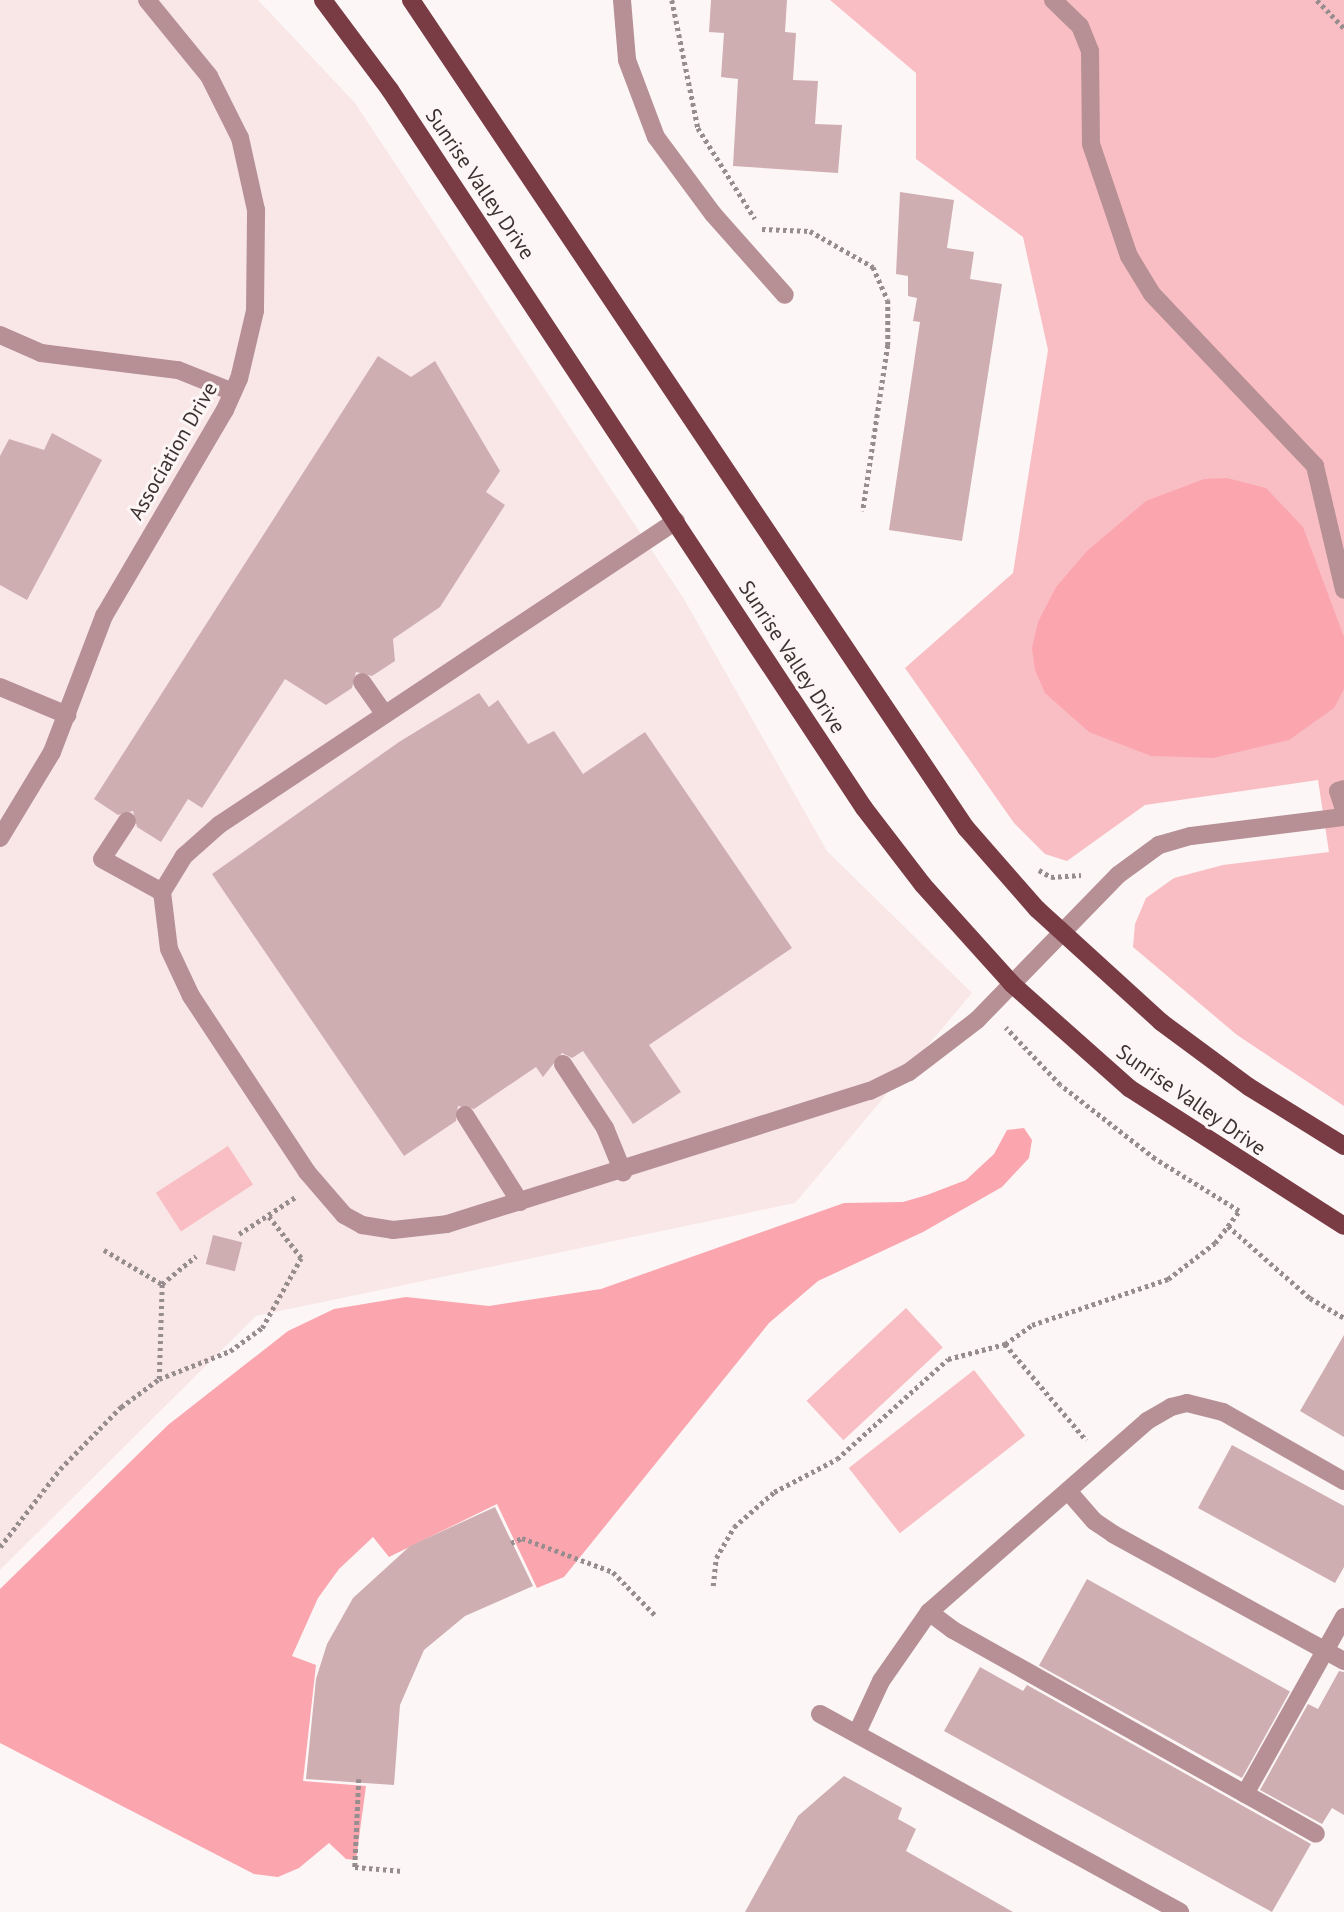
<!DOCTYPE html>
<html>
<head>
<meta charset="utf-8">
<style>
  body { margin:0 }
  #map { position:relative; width:1344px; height:1912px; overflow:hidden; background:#fdf6f6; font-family:"PT Sans",sans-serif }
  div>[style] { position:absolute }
  .built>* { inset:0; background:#f9e7e8 }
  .green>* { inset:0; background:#f9bec4; transform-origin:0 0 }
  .water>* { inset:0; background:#fba5af }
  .building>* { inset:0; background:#cfaeb1; transform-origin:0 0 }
  .path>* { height:4.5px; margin-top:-2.25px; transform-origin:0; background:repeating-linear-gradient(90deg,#978d8e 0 3.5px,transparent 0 7px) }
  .minor>* { height:18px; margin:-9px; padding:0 9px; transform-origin:9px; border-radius:9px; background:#b69094 }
  .major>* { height:18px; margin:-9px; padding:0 9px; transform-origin:9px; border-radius:9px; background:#793b44 }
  span { translate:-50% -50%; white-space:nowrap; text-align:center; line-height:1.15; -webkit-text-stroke:6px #fdf6f6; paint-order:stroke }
  .street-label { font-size:21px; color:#3e3132 }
</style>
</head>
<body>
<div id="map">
  <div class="built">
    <div style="clip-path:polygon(0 0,258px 0,355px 103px,684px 599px,827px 851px,972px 993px,795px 1203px,256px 1316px,0 1570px)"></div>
  </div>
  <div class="green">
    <div style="clip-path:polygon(830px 0,1344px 0,1344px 1106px,1237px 1035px,1133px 947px,1135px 924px,1146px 898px,1174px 878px,1223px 865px,1329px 852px,1318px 780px,1145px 805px,1067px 861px,1045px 854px,1014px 823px,905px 668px,1013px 573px,1048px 350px,1023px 237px,916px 159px,916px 73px)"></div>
    <div style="left:228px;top:1146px;width:46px;height:86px;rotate:57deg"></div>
    <div style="left:906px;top:1308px;width:54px;height:136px;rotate:47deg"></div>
    <div style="left:974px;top:1370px;width:83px;height:159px;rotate:52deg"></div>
  </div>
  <div class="water">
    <div style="clip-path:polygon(1227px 478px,1266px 488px,1303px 527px,1344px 637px,1344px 689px,1334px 708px,1289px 740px,1213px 758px,1151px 756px,1089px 732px,1045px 693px,1035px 670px,1032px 648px,1038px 622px,1056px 587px,1087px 551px,1146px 501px,1204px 479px)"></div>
    <div style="clip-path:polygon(1024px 1128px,1032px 1140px,1029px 1158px,1002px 1187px,923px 1232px,818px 1281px,769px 1323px,564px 1577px,537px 1588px,497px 1504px,389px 1557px,373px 1537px,339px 1569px,318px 1598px,292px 1656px,316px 1665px,303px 1781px,366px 1786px,356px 1860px,346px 1859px,329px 1843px,299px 1868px,278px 1877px,254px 1874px,0 1743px,0 1589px,168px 1425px,288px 1331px,334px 1309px,406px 1297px,489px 1306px,601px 1289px,844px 1203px,903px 1202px,927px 1195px,966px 1180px,994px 1154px,1007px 1130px)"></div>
  </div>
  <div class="building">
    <div style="clip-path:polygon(711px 0,787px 0,785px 32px,796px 33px,793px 80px,818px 81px,815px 124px,842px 125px,838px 173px,733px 166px,738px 79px,721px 77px,724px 33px,709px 32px)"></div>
    <div style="clip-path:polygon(900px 192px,954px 200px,947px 248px,974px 252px,970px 279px,1002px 284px,962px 541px,889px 530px,920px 322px,913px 321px,917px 298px,908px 296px,908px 276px,896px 274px)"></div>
    <div style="clip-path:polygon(378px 356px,411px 377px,435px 361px,500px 471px,486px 492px,505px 505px,440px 607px,393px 639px,395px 661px,372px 676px,356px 672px,352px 688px,326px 705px,285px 679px,202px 808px,188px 799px,161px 842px,137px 827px,133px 811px,118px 815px,94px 799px)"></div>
    <div style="clip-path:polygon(52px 433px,102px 460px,27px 600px,0 585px,0 456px,9px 439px,44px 450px)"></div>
    <div style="clip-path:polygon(479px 693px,489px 707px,498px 700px,528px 744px,554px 731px,583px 774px,645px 732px,792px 948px,649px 1045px,681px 1092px,633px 1124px,583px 1051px,572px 1058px,562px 1053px,543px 1077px,536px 1067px,474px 1109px,458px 1106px,456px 1121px,404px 1156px,212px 874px,399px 742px)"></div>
    <div style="left:213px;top:1235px;width:30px;height:30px;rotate:14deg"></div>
    <div style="clip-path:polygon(1344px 1335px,1344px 1437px,1300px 1411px)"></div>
    <div style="clip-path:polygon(1232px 1445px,1344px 1506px,1344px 1567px,1335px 1583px,1198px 1508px)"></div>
    <div style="clip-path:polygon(495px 1507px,533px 1586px,465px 1616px,424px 1650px,400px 1705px,394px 1785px,306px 1779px,316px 1679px,327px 1644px,353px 1598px,410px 1546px)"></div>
    <div style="left:1087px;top:1579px;width:232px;height:99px;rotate:29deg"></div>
    <div style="clip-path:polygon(980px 1667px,1023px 1691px,1027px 1685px,1311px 1844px,1272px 1912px,944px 1731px)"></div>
    <div style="clip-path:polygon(1339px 1671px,1344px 1672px,1344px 1815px,1332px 1808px,1322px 1824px,1260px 1790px,1308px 1704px,1318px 1709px)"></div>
    <div style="clip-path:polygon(844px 1776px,902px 1808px,898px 1819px,916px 1829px,906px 1851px,1013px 1912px,745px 1912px,798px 1816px)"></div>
  </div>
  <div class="path">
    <div style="left:672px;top:0;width:131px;rotate:78.5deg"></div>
    <div style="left:698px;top:128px;width:107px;rotate:57.9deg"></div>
    <div style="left:1317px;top:0;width:39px;rotate:46deg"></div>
    <div style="left:762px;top:229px;width:48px;rotate:2.4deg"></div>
    <div style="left:810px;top:231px;width:73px;rotate:29.7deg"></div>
    <div style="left:873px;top:267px;width:36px;rotate:66deg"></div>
    <div style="left:888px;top:300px;width:45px;rotate:90deg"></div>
    <div style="left:888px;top:345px;width:168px;rotate:98.6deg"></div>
    <div style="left:1039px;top:870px;width:14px;rotate:30deg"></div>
    <div style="left:1051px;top:877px;width:30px;rotate:-4deg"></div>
    <div style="left:1228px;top:1226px;width:109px;rotate:41.3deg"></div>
    <div style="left:1310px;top:1298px;width:39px;rotate:30deg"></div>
    <div style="left:239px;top:1234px;width:69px;rotate:-33.2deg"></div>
    <div style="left:104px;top:1250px;width:67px;rotate:30.4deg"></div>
    <div style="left:1005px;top:1344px;width:126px;rotate:49.8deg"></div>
    <div style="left:159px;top:1379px;width:95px;rotate:-88.2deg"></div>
    <div style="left:162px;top:1284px;width:44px;rotate:-39.5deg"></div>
    <div style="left:511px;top:1543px;width:12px;rotate:-24deg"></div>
    <div style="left:522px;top:1538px;width:97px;rotate:20.5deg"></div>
    <div style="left:613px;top:1572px;width:60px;rotate:45.7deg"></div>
    <div style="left:0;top:1547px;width:98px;rotate:-52.4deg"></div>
    <div style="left:60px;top:1469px;width:87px;rotate:-45.5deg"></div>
    <div style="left:121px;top:1407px;width:47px;rotate:-36.4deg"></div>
    <div style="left:159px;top:1379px;width:76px;rotate:-21.5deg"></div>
    <div style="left:230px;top:1351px;width:39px;rotate:-36deg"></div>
    <div style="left:262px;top:1328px;width:80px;rotate:-60.9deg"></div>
    <div style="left:301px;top:1258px;width:52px;rotate:-128deg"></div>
    <div style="left:713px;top:1586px;width:28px;rotate:-84deg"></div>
    <div style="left:716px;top:1558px;width:36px;rotate:-60deg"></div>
    <div style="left:734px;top:1527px;width:53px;rotate:-41.2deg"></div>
    <div style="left:774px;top:1492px;width:71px;rotate:-27.6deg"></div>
    <div style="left:837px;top:1459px;width:149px;rotate:-42deg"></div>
    <div style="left:948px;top:1359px;width:59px;rotate:-14.7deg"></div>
    <div style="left:1005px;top:1344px;width:33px;rotate:-35deg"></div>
    <div style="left:1032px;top:1325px;width:144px;rotate:-18.7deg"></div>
    <div style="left:1168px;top:1279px;width:59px;rotate:-37.5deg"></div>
    <div style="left:1215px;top:1243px;width:40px;rotate:-53deg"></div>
    <div style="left:1239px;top:1211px;width:99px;rotate:-148.2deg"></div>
    <div style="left:1155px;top:1159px;width:120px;rotate:-142.1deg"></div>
    <div style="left:1060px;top:1085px;width:79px;rotate:-133.5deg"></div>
    <div style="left:359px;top:1779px;width:88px;rotate:92.6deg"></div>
    <div style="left:355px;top:1867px;width:48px;rotate:4.8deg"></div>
  </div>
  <div class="minor">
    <div style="left:622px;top:0;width:60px;rotate:85.2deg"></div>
    <div style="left:627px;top:60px;width:82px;rotate:69.4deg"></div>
    <div style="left:656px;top:137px;width:96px;rotate:53.5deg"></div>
    <div style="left:713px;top:214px;width:108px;rotate:48.4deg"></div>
    <div style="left:1053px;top:0;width:37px;rotate:44deg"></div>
    <div style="left:1080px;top:26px;width:27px;rotate:68deg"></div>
    <div style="left:1090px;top:51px;width:93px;rotate:89.4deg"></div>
    <div style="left:1091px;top:144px;width:118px;rotate:71.3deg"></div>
    <div style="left:1129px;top:256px;width:44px;rotate:58.8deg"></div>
    <div style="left:1152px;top:294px;width:237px;rotate:46.5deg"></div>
    <div style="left:1315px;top:466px;width:127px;rotate:76.8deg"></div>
    <div style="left:0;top:335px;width:45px;rotate:23.7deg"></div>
    <div style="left:41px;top:353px;width:138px;rotate:7.1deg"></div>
    <div style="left:178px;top:370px;width:59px;rotate:21.8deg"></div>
    <div style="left:676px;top:521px;width:549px;rotate:146.37deg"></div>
    <div style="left:219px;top:825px;width:47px;rotate:138.5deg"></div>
    <div style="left:184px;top:856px;width:42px;rotate:121.4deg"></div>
    <div style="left:162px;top:892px;width:57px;rotate:83deg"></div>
    <div style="left:169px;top:949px;width:52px;rotate:64.9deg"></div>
    <div style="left:191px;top:996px;width:211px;rotate:56.6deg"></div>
    <div style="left:307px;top:1172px;width:57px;rotate:49.3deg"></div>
    <div style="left:344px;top:1215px;width:21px;rotate:29deg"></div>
    <div style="left:362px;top:1225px;width:31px;rotate:9deg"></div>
    <div style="left:393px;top:1230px;width:54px;rotate:-6.3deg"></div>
    <div style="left:447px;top:1224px;width:443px;rotate:-17.5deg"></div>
    <div style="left:870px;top:1091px;width:43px;rotate:-26deg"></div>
    <div style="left:909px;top:1072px;width:86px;rotate:-37.4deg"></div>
    <div style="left:977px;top:1020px;width:202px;rotate:-45.8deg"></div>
    <div style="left:1118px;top:875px;width:51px;rotate:-36.2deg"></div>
    <div style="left:1159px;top:845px;width:33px;rotate:-16deg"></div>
    <div style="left:1191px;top:836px;width:154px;rotate:-7.1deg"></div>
    <div style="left:362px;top:682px;width:39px;rotate:55deg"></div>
    <div style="left:0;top:687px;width:73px;rotate:22.7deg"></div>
    <div style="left:1344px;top:789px;width:6px;rotate:162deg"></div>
    <div style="left:1338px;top:791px;width:19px;rotate:72deg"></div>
    <div style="left:127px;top:821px;width:45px;rotate:123.3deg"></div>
    <div style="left:102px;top:859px;width:68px;rotate:28.8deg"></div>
    <div style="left:0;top:838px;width:100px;rotate:-58.8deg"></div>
    <div style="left:52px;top:752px;width:146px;rotate:-69.1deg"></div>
    <div style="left:104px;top:616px;width:239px;rotate:-59.6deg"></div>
    <div style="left:225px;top:410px;width:34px;rotate:-66deg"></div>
    <div style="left:239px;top:379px;width:70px;rotate:-76.8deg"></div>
    <div style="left:255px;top:311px;width:101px;rotate:-89.4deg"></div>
    <div style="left:256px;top:210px;width:74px;rotate:-102.5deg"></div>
    <div style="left:240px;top:138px;width:69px;rotate:-116.6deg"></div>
    <div style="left:209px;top:76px;width:98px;rotate:-129.2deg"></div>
    <div style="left:563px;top:1064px;width:77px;rotate:56.7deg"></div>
    <div style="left:605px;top:1128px;width:48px;rotate:67.8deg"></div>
    <div style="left:465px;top:1115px;width:103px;rotate:57.7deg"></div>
    <div style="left:1068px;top:1491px;width:40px;rotate:49deg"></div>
    <div style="left:1094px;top:1521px;width:23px;rotate:34deg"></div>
    <div style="left:1113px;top:1534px;width:264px;rotate:28.8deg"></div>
    <div style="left:929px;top:1612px;width:30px;rotate:37deg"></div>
    <div style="left:953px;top:1630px;width:416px;rotate:29.3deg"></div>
    <div style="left:820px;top:1714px;width:411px;rotate:28.8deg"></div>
    <div style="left:857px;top:1733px;width:57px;rotate:-65.2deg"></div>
    <div style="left:881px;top:1681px;width:84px;rotate:-55.2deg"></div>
    <div style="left:929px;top:1612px;width:290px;rotate:-41.2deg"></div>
    <div style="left:1147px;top:1421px;width:28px;rotate:-30deg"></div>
    <div style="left:1171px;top:1407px;width:16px;rotate:-14deg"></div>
    <div style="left:1187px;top:1403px;width:37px;rotate:14deg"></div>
    <div style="left:1223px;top:1412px;width:139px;rotate:29.7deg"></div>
    <div style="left:1245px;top:1794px;width:203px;rotate:-60.8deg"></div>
  </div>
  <div class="major">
    <div style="left:323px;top:0;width:112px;rotate:53.3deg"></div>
    <div style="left:390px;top:90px;width:860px;rotate:56.57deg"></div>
    <div style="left:864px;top:808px;width:97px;rotate:52.5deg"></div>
    <div style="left:923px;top:885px;width:133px;rotate:48deg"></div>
    <div style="left:1012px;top:984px;width:157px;rotate:41.6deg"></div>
    <div style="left:1129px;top:1088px;width:255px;rotate:32.7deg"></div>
    <div style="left:411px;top:0;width:997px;rotate:56.17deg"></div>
    <div style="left:966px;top:828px;width:108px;rotate:48.8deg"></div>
    <div style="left:1037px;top:909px;width:168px;rotate:42.3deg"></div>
    <div style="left:1161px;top:1022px;width:109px;rotate:36.5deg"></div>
    <div style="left:1249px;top:1087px;width:112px;rotate:31.8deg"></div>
  </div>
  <div class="street-label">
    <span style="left:480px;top:184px;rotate:56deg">Sunrise Valley Drive</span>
    <span style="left:173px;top:451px;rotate:-60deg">Association Drive</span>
    <span style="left:792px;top:657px;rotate:57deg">Sunrise Valley Drive</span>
    <span style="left:1191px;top:1100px;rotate:35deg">Sunrise Valley Drive</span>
  </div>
</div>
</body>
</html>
